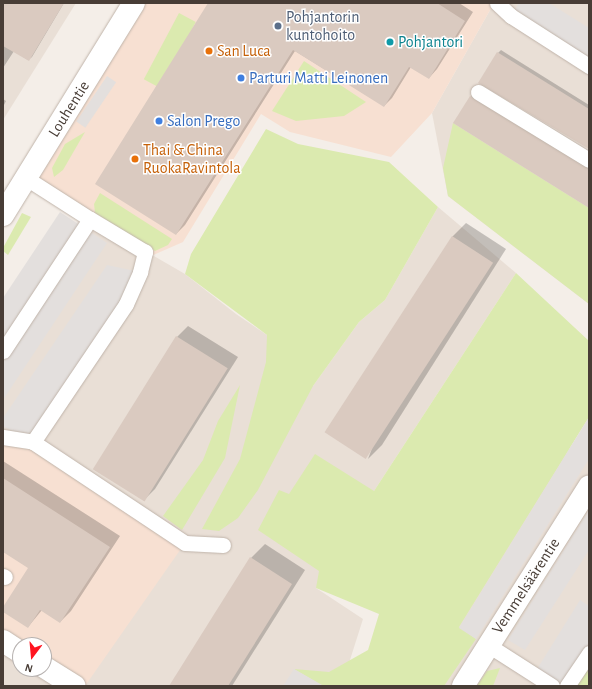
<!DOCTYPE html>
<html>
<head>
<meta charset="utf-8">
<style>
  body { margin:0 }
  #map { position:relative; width:592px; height:689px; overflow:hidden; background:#f4eee8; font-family:"Alegreya Sans",sans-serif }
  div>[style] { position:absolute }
  .residential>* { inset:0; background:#e9dfd6 }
  .commercial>* { inset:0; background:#f7e0d2 }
  .green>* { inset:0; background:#dbeaaf; transform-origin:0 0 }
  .parking>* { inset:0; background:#e3dfdd; transform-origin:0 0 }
  .shadow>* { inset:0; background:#0003 }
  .building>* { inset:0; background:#dacac0; transform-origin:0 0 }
  .roads { filter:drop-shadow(0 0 1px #c0b4aa) drop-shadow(0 0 1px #c0b4aa) }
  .service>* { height:15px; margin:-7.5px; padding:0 7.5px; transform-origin:7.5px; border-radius:7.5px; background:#fff }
  .minor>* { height:22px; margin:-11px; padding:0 11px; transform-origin:11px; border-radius:11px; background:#fff }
  .tertiary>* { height:22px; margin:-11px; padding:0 11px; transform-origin:11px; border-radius:11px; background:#fff }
  .dots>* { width:11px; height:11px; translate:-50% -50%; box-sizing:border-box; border:2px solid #fff; border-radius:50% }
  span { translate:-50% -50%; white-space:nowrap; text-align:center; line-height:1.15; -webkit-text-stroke:3px #fff; paint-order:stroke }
  .service-label { font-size:16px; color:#4e5e75 }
  .left { translate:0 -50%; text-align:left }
  .culture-label { font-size:16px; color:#0d838f }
  .food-label { font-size:16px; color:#c56008 }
  .shop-label { font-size:16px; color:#366cbe }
  .street-label { font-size:16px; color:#483d36 }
  .frame { position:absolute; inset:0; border:4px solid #483d36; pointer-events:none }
  .north { position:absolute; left:12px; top:637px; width:40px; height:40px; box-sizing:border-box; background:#fff; border:1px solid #b6b1af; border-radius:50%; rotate:196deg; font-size:11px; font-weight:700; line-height:16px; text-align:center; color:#483d36 }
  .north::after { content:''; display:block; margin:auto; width:14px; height:18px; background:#ff1420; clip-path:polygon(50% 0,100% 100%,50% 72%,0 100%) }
</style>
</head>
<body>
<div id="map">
  <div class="residential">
    <div style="clip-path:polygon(3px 3px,76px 3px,3px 120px)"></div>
    <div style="clip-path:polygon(494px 3px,589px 3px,589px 304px,448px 196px,432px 113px)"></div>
    <div style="clip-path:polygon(438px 207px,516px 273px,374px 491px,316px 588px,363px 619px,342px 685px,344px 686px,85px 686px,3px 437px,3px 352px,90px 219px,185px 274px,236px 314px,267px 335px,313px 386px,359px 322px,385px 300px)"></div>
    <div style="clip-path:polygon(589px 421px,589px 686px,414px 686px,449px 618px)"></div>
    <div style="clip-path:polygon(3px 641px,20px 652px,20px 669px,44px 669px,75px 686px,3px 686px)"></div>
  </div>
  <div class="commercial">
    <div style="clip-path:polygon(133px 3px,494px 3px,432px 113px,391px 157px,290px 132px,261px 114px,183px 242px,151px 256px,26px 178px)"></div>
    <div style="clip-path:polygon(3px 437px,33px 442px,185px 543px,85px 686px,44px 666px,44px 645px,20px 645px,3px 641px)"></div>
  </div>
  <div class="green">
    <div style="left:179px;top:13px;width:19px;height:75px;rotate:28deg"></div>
    <div style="clip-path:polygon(304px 61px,366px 102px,344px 116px,296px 121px,272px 111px)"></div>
    <div style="clip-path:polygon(453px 123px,589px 208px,589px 304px,448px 196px,443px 168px)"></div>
    <div style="clip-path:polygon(266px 129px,298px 144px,389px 162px,438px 207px,385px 300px,359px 322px,313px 386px,258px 490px,238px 518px,219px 531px,202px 529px,240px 459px,266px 362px,267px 335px,185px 274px,191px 254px)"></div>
    <div style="clip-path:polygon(85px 132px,63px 170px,54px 177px,52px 168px,65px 144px)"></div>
    <div style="clip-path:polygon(100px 193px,172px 239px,168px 245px,155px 251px,95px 213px,94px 204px)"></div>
    <div style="clip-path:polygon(22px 213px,31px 217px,8px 255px,3px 251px,3px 248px)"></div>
    <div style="clip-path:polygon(516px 273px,589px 341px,589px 417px,459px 627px,476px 639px,444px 686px,323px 686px,294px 669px,329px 672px,368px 650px,379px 614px,316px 588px,319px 571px,258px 530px,279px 490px,289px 494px,315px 454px,374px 491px)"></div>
    <div style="clip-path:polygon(240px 385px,225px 458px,182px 530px,163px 516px,203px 460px,218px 421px)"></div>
    <div style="clip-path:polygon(500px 668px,493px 686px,477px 686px,487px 671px)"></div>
    <div style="clip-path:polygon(589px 668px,589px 686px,577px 686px)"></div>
  </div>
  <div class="parking">
    <div style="clip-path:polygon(519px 3px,549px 3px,589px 28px,589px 66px,511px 16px)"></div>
    <div style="left:107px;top:76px;width:11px;height:55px;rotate:34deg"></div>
    <div style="clip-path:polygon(60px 212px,107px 243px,3px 400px,3px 298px)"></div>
    <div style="clip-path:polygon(107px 265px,140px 272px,33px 442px,3px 426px,3px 418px)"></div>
    <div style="clip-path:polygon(589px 417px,589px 459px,476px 639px,459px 628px)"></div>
    <div style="clip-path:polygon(589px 510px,589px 550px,525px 650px,508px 640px)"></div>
    <div style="clip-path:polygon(580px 600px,589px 606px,589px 653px,567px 686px,552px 686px,534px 674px)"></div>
    <div style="clip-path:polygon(294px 669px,322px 685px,323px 686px,283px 686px)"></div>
  </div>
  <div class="shadow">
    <div style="clip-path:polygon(3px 3px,64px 3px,32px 57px,28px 60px,14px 51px,3px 68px)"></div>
    <div style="clip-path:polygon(210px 3px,459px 3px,473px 12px,437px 69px,429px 78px,411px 67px,392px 98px,384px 106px,295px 51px,185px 225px,176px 234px)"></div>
    <div style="clip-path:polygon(501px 50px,589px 105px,589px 148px,498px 53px)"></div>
    <div style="clip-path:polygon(474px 94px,589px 166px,589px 207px,471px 97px)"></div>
    <div style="clip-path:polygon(3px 99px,6px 101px,3px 107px)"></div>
    <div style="clip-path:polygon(466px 223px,506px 249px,382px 445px,368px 459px,452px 237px)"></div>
    <div style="clip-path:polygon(188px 326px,238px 357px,155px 489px,144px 500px,177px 337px)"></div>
    <div style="clip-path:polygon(3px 461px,120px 536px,71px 611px,60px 622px,42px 610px,28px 627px,3px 611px,29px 568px,3px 551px)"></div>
    <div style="clip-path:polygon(265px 544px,305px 570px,232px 686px,170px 686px,251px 558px)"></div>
  </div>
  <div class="building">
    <div style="clip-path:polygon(3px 3px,64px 3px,29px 61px,3px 46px)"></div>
    <div style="clip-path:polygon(208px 3px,437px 3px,465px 21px,429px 79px,409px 67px,384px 107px,293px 50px,176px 235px,95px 184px)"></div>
    <div style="clip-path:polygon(497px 52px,589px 109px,589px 149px,478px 83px)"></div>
    <div style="clip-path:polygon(470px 96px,589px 169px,589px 208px,453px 123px)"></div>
    <div style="left:452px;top:236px;width:49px;height:234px;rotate:33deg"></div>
    <div style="left:176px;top:336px;width:61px;height:157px;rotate:32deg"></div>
    <div style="clip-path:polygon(3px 478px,110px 547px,60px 623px,40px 610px,28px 628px,3px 612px,3px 607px,28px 568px,3px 552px)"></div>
    <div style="clip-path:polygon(250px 557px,292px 584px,228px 686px,169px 686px)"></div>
  </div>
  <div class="roads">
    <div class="service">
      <div style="left:497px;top:3px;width:19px;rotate:43deg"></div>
      <div style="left:511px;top:16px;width:93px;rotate:32.7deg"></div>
      <div style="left:478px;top:92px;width:130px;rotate:31.5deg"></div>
      <div style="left:3px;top:351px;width:158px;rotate:-56.6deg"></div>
      <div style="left:90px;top:219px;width:76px;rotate:-147.4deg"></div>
      <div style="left:3px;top:437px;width:30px;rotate:9deg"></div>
      <div style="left:33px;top:442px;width:182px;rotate:33.6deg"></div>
      <div style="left:185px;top:543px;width:38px;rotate:3deg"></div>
      <div style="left:33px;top:442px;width:166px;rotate:-56deg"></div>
      <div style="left:126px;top:304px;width:35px;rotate:-66deg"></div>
      <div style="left:140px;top:272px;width:21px;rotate:-76deg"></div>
      <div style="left:145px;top:252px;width:64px;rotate:-149deg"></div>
      <div style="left:3px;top:576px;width:2px;rotate:27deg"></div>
      <div style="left:488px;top:645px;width:76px;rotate:32.6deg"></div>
      <div style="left:567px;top:686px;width:40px;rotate:-56deg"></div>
    </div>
    <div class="minor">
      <div style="left:3px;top:641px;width:20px;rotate:33deg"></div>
      <div style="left:44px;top:667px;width:36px;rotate:32deg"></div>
      <div style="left:463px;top:686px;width:236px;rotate:-57.7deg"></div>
    </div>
    <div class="tertiary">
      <div style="left:3px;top:215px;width:249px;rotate:-58.3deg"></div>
    </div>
  </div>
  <div class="dots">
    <div style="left:278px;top:26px;background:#5c6f8a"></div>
    <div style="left:390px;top:42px;background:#0f9aa8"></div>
    <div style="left:209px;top:51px;background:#e8710a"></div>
    <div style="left:241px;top:78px;background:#3f7fe0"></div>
    <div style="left:159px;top:121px;background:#3f7fe0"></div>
    <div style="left:135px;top:159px;background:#e8710a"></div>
  </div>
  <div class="service-label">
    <span class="left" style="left:286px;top:26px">Pohjantorin<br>kuntohoito</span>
  </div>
  <div class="culture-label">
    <span class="left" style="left:398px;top:42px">Pohjantori</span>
  </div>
  <div class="food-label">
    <span class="left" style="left:217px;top:51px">San Luca</span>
    <span class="left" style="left:143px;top:159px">Thai &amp; China<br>RuokaRavintola</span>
  </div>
  <div class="shop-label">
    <span class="left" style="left:249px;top:78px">Parturi Matti Leinonen</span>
    <span class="left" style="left:167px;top:121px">Salon Prego</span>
  </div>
  <div class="street-label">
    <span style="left:69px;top:109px;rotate:-58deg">Louhentie</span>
    <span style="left:526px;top:586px;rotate:-57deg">Vemmelsäärentie</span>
  </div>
  <div class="frame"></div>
  <div class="north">N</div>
</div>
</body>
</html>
